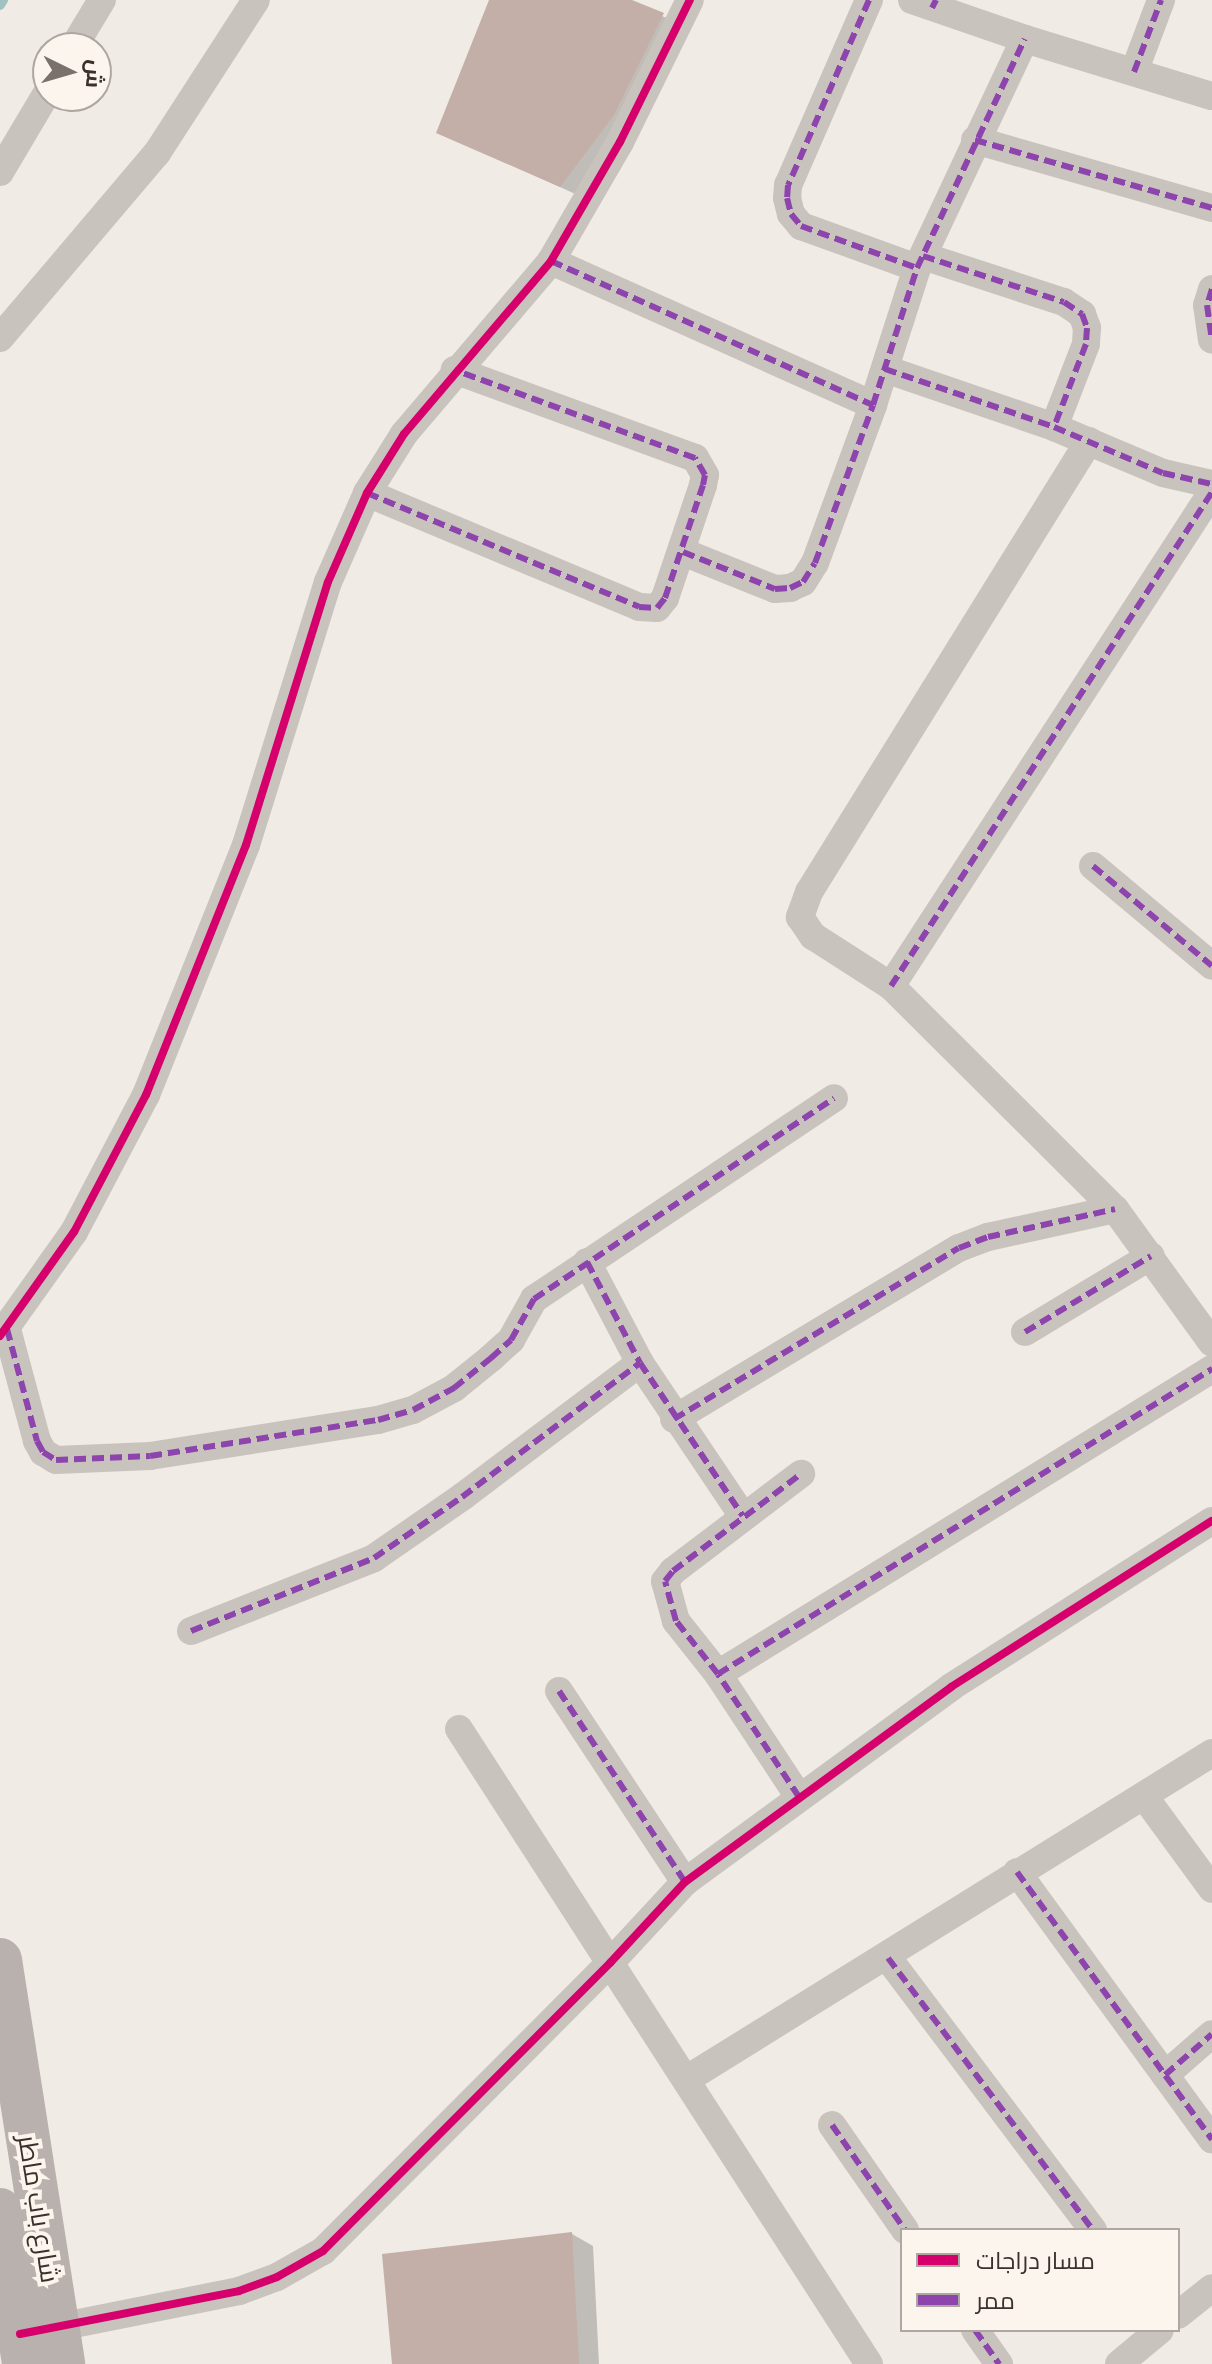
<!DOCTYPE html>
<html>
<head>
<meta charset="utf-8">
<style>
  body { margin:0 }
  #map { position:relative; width:1212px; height:2364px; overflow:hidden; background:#f0ebe5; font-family:Karla,Cairo,sans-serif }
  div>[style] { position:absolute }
  .shadow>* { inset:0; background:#0003 }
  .stream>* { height:10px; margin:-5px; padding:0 5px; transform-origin:5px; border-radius:5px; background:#a1c2c1 }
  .building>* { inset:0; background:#c3afa7 }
  .minor>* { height:28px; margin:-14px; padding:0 14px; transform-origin:14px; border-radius:14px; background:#c9c3be }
  .primary>* { height:44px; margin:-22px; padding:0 22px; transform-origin:22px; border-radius:22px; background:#b8b1ad }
  .quiet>* { height:6px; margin-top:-3px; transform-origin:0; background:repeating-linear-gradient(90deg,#8e44ad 0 12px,transparent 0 18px) }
  .cycleway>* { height:8px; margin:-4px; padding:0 4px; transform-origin:4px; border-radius:4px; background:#d6006c }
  span { translate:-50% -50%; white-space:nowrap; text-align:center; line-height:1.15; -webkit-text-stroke:8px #fbf5ee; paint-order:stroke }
  .street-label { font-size:26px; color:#3b302b }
  .legend { position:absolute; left:900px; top:2228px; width:280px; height:104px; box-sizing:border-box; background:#fbf5ee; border:2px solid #aea6a0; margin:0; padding:10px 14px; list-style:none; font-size:24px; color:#3b302b }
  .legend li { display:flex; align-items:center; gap:16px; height:40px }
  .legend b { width:40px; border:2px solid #aea6a0 }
  .north { position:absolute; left:32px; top:32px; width:80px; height:80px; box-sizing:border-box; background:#fbf5ee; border:2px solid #aea6a0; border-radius:50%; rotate:95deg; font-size:22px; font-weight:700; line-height:32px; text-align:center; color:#3b302b }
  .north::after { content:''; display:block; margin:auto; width:28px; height:36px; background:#7a716c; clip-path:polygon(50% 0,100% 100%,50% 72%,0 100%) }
</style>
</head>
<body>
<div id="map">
  <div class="shadow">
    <div style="clip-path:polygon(492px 0,627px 0,684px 26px,582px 197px,438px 132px)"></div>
    <div style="clip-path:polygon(572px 2234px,593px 2246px,599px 2364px,394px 2364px)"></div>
  </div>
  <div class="stream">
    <div style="left:0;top:5px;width:6px;rotate:-59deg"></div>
  </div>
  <div class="building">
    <div style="clip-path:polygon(489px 0,632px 0,664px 13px,614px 115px,560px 187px,436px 133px)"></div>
    <div style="clip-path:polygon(572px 2232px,579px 2364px,392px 2364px,382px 2254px)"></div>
  </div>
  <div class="minor">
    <div style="left:869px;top:0;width:202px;rotate:113.6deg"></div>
    <div style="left:788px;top:185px;width:13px;rotate:94deg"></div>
    <div style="left:787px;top:198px;width:16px;rotate:76deg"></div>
    <div style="left:791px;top:214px;width:16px;rotate:50deg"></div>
    <div style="left:801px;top:226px;width:123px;rotate:19.9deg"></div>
    <div style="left:912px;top:0;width:120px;rotate:19deg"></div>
    <div style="left:1025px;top:39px;width:195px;rotate:17deg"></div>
    <div style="left:73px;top:48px;width:56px;rotate:-58.9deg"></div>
    <div style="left:1134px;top:72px;width:77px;rotate:-69.4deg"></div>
    <div style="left:975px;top:140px;width:247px;rotate:16deg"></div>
    <div style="left:0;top:172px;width:94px;rotate:-59.3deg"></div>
    <div style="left:923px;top:256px;width:148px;rotate:18.1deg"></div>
    <div style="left:1064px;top:302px;width:22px;rotate:34deg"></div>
    <div style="left:1082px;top:314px;width:15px;rotate:70deg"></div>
    <div style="left:1087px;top:328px;width:16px;rotate:94deg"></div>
    <div style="left:1086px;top:344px;width:89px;rotate:111.1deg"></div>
    <div style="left:551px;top:261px;width:353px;rotate:24.1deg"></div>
    <div style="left:1212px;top:289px;width:17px;rotate:107deg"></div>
    <div style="left:1207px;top:305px;width:35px;rotate:82deg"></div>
    <div style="left:0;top:338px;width:243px;rotate:-49.7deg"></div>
    <div style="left:157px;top:153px;width:182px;rotate:-57.1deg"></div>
    <div style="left:885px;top:369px;width:179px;rotate:18.9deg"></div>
    <div style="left:1054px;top:427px;width:118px;rotate:22.9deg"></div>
    <div style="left:1163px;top:473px;width:50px;rotate:12.7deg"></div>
    <div style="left:1089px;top:441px;width:531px;rotate:121.83deg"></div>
    <div style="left:809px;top:892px;width:27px;rotate:110deg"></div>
    <div style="left:800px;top:917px;width:23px;rotate:56deg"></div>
    <div style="left:813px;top:936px;width:93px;rotate:32.7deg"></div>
    <div style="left:891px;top:986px;width:316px;rotate:44.9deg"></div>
    <div style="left:1115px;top:1209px;width:165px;rotate:54.1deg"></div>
    <div style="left:367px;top:493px;width:295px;rotate:22.7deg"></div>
    <div style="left:639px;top:607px;width:18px;rotate:3deg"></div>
    <div style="left:657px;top:608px;width:13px;rotate:-51deg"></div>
    <div style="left:665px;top:598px;width:119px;rotate:-71.4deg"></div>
    <div style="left:703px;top:485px;width:10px;rotate:-79deg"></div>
    <div style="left:705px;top:475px;width:20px;rotate:-120deg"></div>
    <div style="left:695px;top:458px;width:256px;rotate:-159.9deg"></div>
    <div style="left:683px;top:552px;width:99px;rotate:21.9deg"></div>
    <div style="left:775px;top:589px;width:15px;rotate:-4deg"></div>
    <div style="left:790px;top:588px;width:14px;rotate:-25deg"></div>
    <div style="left:803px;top:582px;width:22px;rotate:-58deg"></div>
    <div style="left:815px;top:563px;width:168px;rotate:-69.8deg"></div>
    <div style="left:873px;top:405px;width:144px;rotate:-72.2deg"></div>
    <div style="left:917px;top:268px;width:253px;rotate:-64.8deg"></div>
    <div style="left:1093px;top:866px;width:155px;rotate:40deg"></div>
    <div style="left:891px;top:986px;width:589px;rotate:-56.98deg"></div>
    <div style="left:587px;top:1262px;width:114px;rotate:62.3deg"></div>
    <div style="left:640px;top:1363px;width:184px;rotate:56.1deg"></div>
    <div style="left:7px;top:1329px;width:116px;rotate:75deg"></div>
    <div style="left:37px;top:1441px;width:13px;rotate:61deg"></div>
    <div style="left:43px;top:1452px;width:15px;rotate:32deg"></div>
    <div style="left:56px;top:1460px;width:94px;rotate:-2.4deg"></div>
    <div style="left:150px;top:1456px;width:231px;rotate:-9deg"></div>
    <div style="left:378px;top:1420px;width:36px;rotate:-16deg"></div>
    <div style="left:413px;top:1410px;width:47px;rotate:-28.2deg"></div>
    <div style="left:454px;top:1388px;width:48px;rotate:-39deg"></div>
    <div style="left:491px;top:1358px;width:27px;rotate:-42deg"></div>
    <div style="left:511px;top:1340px;width:47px;rotate:-60.7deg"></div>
    <div style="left:534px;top:1299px;width:361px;rotate:-33.8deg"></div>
    <div style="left:1025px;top:1332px;width:147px;rotate:-31.1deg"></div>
    <div style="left:0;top:1336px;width:128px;rotate:-54.6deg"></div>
    <div style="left:74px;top:1232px;width:155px;rotate:-62.3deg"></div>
    <div style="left:146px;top:1095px;width:269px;rotate:-68.2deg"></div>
    <div style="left:246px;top:845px;width:275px;rotate:-72.7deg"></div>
    <div style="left:328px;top:582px;width:97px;rotate:-66.3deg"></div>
    <div style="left:367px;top:493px;width:70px;rotate:-57.9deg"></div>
    <div style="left:404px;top:434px;width:227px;rotate:-49.6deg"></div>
    <div style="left:551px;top:261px;width:138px;rotate:-59.9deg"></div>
    <div style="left:620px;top:142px;width:158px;rotate:-63.8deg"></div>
    <div style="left:674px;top:1419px;width:332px;rotate:-31deg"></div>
    <div style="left:959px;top:1248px;width:31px;rotate:-21deg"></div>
    <div style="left:988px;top:1237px;width:130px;rotate:-12.4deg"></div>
    <div style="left:191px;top:1631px;width:197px;rotate:-21.7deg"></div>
    <div style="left:374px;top:1558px;width:107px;rotate:-34.7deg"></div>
    <div style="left:462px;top:1497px;width:223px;rotate:-37deg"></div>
    <div style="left:718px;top:1674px;width:581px;rotate:-31.69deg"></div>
    <div style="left:559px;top:1691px;width:229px;rotate:56.6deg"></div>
    <div style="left:459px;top:1729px;width:756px;rotate:57.15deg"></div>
    <div style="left:1144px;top:1796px;width:115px;rotate:53.8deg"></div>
    <div style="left:799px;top:1797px;width:147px;rotate:-123.4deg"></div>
    <div style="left:718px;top:1674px;width:68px;rotate:-128.4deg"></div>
    <div style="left:676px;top:1621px;width:41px;rotate:-105.4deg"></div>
    <div style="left:665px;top:1581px;width:13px;rotate:-51deg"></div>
    <div style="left:673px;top:1571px;width:161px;rotate:-37.2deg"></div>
    <div style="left:1017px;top:1872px;width:331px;rotate:53.9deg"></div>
    <div style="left:888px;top:1958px;width:341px;rotate:53deg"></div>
    <div style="left:1165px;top:2075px;width:62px;rotate:-41.1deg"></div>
    <div style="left:687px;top:2079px;width:618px;rotate:-31.84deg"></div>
    <div style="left:832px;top:2125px;width:128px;rotate:55.2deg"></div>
    <div style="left:1178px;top:2315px;width:43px;rotate:-38.5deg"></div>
    <div style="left:44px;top:2330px;width:199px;rotate:-11.3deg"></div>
    <div style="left:239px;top:2291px;width:40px;rotate:-20.2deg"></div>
    <div style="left:277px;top:2277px;width:53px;rotate:-29.5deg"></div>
    <div style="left:323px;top:2251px;width:407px;rotate:-45.1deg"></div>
    <div style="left:610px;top:1963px;width:110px;rotate:-47.2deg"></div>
    <div style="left:685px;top:1882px;width:330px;rotate:-36.2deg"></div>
    <div style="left:951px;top:1687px;width:309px;rotate:-32.5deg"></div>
    <div style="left:975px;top:2330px;width:42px;rotate:54.8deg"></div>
    <div style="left:1119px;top:2364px;width:53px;rotate:-39.7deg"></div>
  </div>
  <div class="primary">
    <div style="left:0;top:1960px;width:409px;rotate:81.1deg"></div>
    <div style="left:0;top:2210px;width:156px;rotate:81.1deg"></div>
  </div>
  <div class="quiet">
    <div style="left:869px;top:0;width:202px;rotate:113.6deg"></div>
    <div style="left:788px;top:185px;width:13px;rotate:94deg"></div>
    <div style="left:787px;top:198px;width:16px;rotate:76deg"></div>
    <div style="left:791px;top:214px;width:16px;rotate:50deg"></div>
    <div style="left:801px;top:226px;width:123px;rotate:19.9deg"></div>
    <div style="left:932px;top:8px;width:9px;rotate:-63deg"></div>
    <div style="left:1134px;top:72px;width:77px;rotate:-69.4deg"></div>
    <div style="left:975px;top:140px;width:247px;rotate:16deg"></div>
    <div style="left:923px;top:256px;width:148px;rotate:18.1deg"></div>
    <div style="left:1064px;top:302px;width:22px;rotate:34deg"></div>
    <div style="left:1082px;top:314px;width:15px;rotate:70deg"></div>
    <div style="left:1087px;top:328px;width:16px;rotate:94deg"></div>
    <div style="left:1086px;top:344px;width:89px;rotate:111.1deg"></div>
    <div style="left:551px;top:261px;width:353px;rotate:24.1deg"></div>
    <div style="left:1212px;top:289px;width:17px;rotate:107deg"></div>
    <div style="left:1207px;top:305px;width:35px;rotate:82deg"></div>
    <div style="left:885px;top:369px;width:179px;rotate:18.9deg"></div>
    <div style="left:1054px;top:427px;width:118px;rotate:22.9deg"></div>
    <div style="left:1163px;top:473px;width:50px;rotate:12.7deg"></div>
    <div style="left:367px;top:493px;width:295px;rotate:22.7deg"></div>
    <div style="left:639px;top:607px;width:18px;rotate:3deg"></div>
    <div style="left:657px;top:608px;width:13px;rotate:-51deg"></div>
    <div style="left:665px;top:598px;width:119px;rotate:-71.4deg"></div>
    <div style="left:703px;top:485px;width:10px;rotate:-79deg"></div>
    <div style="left:705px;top:475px;width:20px;rotate:-120deg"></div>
    <div style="left:695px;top:458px;width:256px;rotate:-159.9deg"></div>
    <div style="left:683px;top:552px;width:99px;rotate:21.9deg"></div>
    <div style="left:775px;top:589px;width:15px;rotate:-4deg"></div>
    <div style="left:790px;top:588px;width:14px;rotate:-25deg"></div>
    <div style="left:803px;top:582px;width:22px;rotate:-58deg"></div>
    <div style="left:815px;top:563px;width:168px;rotate:-69.8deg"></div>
    <div style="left:873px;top:405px;width:144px;rotate:-72.2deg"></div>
    <div style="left:917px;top:268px;width:253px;rotate:-64.8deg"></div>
    <div style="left:1093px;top:866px;width:155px;rotate:40deg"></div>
    <div style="left:891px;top:986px;width:589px;rotate:-56.98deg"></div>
    <div style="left:587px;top:1262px;width:114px;rotate:62.3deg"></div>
    <div style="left:640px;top:1363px;width:184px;rotate:56.1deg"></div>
    <div style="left:7px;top:1329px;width:116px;rotate:75deg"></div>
    <div style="left:37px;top:1441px;width:13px;rotate:61deg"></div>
    <div style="left:43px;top:1452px;width:15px;rotate:32deg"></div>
    <div style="left:56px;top:1460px;width:94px;rotate:-2.4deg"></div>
    <div style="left:150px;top:1456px;width:231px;rotate:-9deg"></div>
    <div style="left:378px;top:1420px;width:36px;rotate:-16deg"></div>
    <div style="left:413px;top:1410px;width:47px;rotate:-28.2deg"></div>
    <div style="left:454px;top:1388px;width:48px;rotate:-39deg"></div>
    <div style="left:491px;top:1358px;width:27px;rotate:-42deg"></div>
    <div style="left:511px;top:1340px;width:47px;rotate:-60.7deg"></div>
    <div style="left:534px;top:1299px;width:361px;rotate:-33.8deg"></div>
    <div style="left:1025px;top:1332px;width:147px;rotate:-31.1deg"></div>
    <div style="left:674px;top:1419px;width:332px;rotate:-31deg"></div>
    <div style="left:959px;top:1248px;width:31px;rotate:-21deg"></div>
    <div style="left:988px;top:1237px;width:130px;rotate:-12.4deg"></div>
    <div style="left:191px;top:1631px;width:197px;rotate:-21.7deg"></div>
    <div style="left:374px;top:1558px;width:107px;rotate:-34.7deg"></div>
    <div style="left:462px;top:1497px;width:223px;rotate:-37deg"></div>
    <div style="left:718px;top:1674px;width:581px;rotate:-31.69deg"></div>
    <div style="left:559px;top:1691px;width:229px;rotate:56.6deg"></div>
    <div style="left:799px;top:1797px;width:147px;rotate:-123.4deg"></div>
    <div style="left:718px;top:1674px;width:68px;rotate:-128.4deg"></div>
    <div style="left:676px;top:1621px;width:41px;rotate:-105.4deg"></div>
    <div style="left:665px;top:1581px;width:13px;rotate:-51deg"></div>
    <div style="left:673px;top:1571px;width:161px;rotate:-37.2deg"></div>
    <div style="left:1017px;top:1872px;width:331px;rotate:53.9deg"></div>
    <div style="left:888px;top:1958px;width:341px;rotate:53deg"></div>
    <div style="left:1165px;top:2075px;width:62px;rotate:-41.1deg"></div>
    <div style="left:832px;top:2125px;width:128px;rotate:55.2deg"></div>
    <div style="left:975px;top:2330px;width:42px;rotate:54.8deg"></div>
  </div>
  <div class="cycleway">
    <div style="left:0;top:1336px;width:128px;rotate:-54.6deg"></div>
    <div style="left:74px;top:1232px;width:155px;rotate:-62.3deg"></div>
    <div style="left:146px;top:1095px;width:269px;rotate:-68.2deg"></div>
    <div style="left:246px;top:845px;width:275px;rotate:-72.7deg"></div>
    <div style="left:328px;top:582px;width:97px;rotate:-66.3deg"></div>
    <div style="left:367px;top:493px;width:70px;rotate:-57.9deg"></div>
    <div style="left:404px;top:434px;width:227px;rotate:-49.6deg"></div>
    <div style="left:551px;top:261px;width:138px;rotate:-59.9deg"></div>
    <div style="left:620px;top:142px;width:158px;rotate:-63.8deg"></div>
    <div style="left:20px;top:2334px;width:223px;rotate:-11.1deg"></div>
    <div style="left:239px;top:2291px;width:40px;rotate:-20.2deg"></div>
    <div style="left:277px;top:2277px;width:53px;rotate:-29.5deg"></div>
    <div style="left:323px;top:2251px;width:407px;rotate:-45.1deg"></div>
    <div style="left:610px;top:1963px;width:110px;rotate:-47.2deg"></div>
    <div style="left:685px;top:1882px;width:330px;rotate:-36.2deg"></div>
    <div style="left:951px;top:1687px;width:309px;rotate:-32.5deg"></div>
  </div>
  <div class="street-label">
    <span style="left:38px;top:2209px;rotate:81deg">شارع باب ماطر</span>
  </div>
  <ul class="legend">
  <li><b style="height:10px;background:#d6006c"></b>مسار دراجات</li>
  <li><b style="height:10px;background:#8e44ad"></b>ممر</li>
  </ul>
  <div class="north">ش</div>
</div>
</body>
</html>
